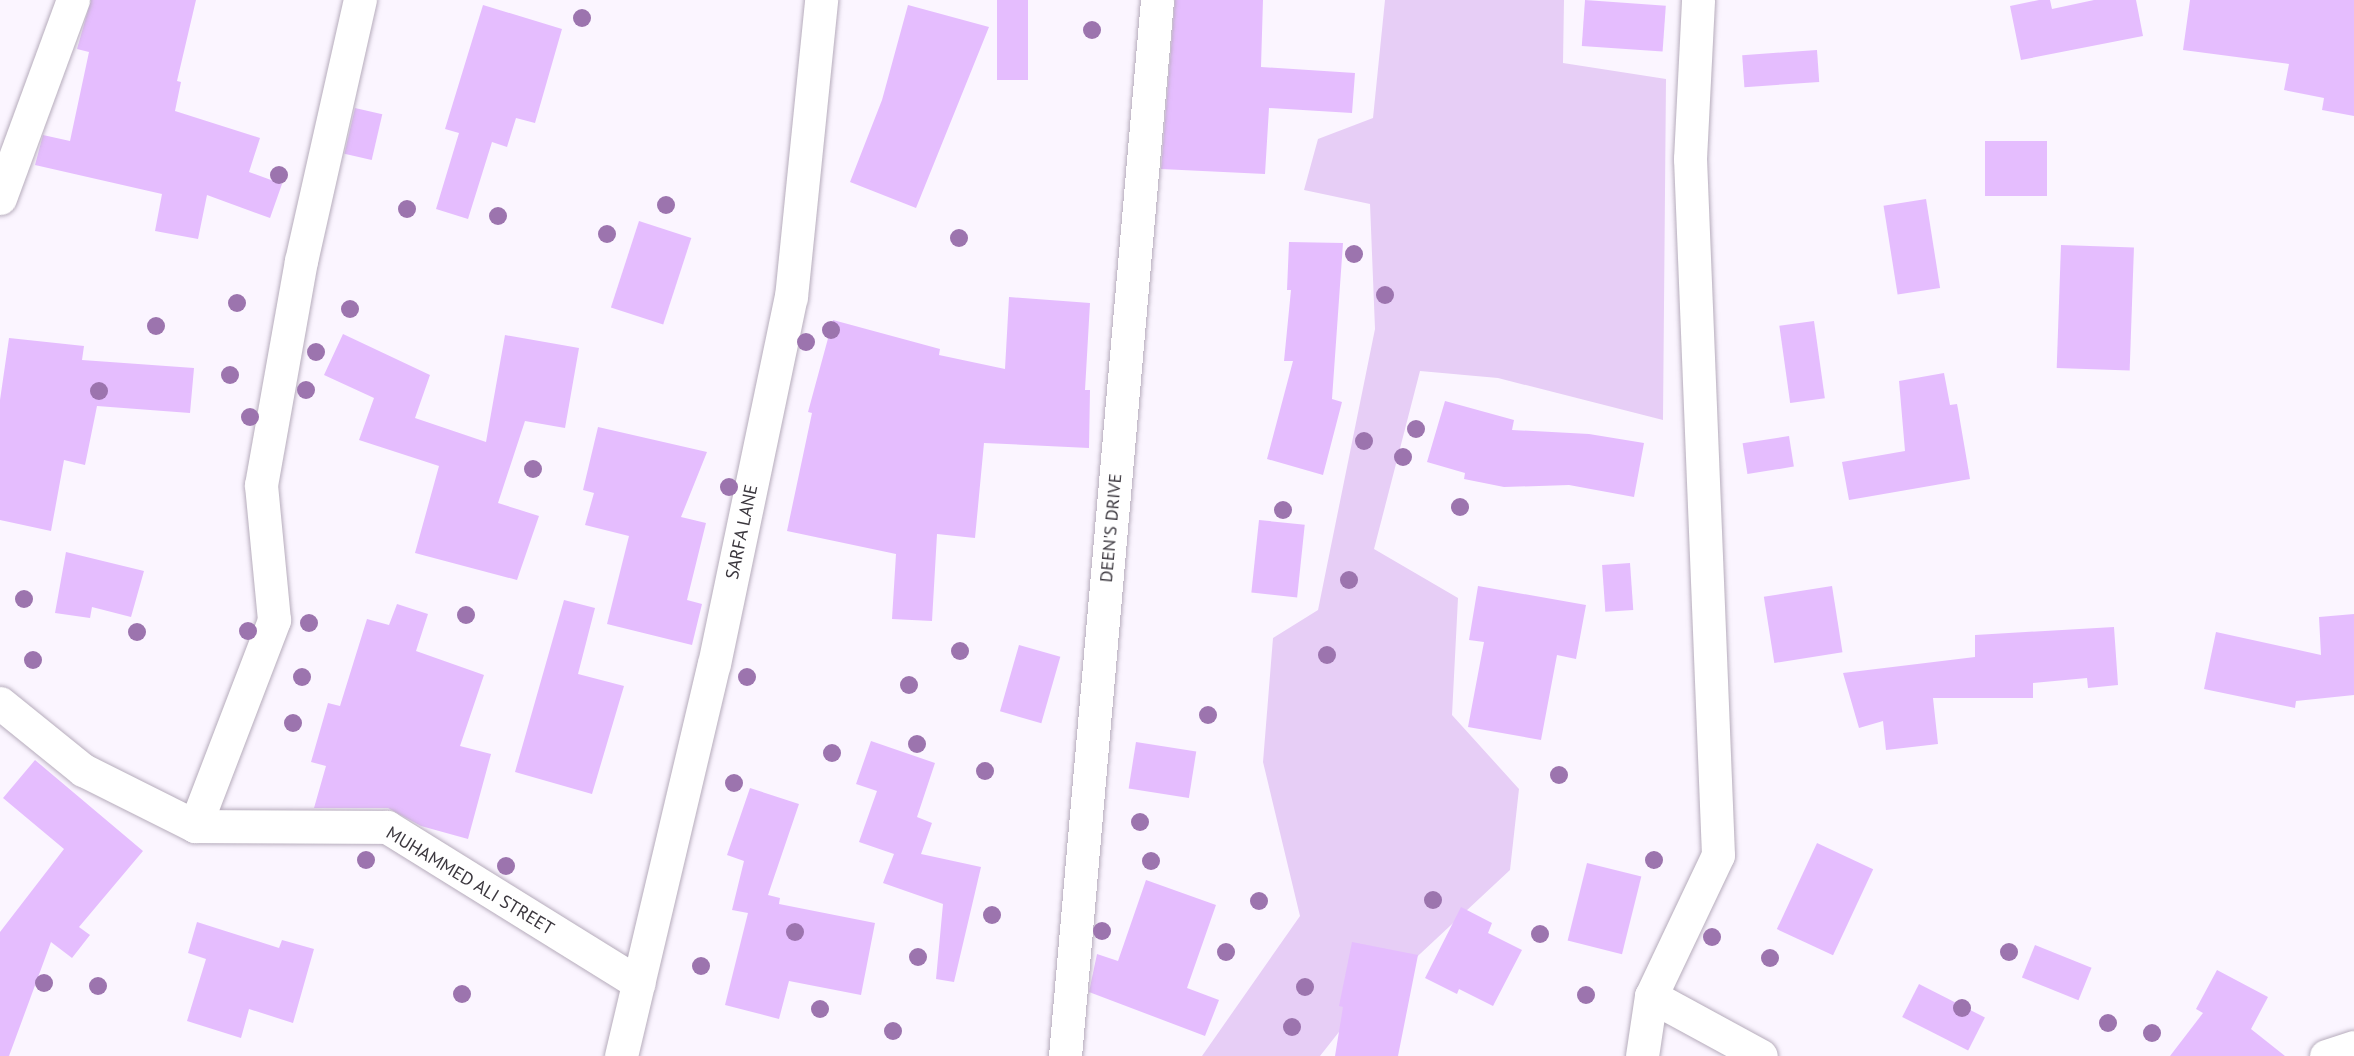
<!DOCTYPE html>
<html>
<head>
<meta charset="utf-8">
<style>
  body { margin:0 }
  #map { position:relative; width:2354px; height:1056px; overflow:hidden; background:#fbf5ff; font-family:"PT Sans",sans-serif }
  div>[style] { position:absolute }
  .green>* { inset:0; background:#e7cef6 }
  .building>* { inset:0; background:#e5bdfe; transform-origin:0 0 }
  .roads { filter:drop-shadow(0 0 2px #b6acbc) drop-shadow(0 0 2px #b6acbc) }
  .street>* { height:33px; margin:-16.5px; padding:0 16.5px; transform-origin:16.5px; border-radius:16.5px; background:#fff }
  .trees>* { width:18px; height:18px; margin:-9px; border-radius:50%; background:#9c74ae }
  span { translate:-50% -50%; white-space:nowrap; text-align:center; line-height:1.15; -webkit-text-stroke:4.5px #fff; paint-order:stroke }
  .street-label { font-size:18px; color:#3b373e }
</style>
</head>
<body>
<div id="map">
  <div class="green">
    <div style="clip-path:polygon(1385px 0,1564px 0,1563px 63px,1666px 79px,1663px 420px,1498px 378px,1420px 371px,1374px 549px,1458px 598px,1452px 715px,1519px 789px,1510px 870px,1346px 1023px,1320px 1056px,1202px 1056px,1300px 916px,1263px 762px,1273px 638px,1318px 610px,1375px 329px,1370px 204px,1304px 190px,1318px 139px,1373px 118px)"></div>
  </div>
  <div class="building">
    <div style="clip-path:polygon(91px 0,196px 0,177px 81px,181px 82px,175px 111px,260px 138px,249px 172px,282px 184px,270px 218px,207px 195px,198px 239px,155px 231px,162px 194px,35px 165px,43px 135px,70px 141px,89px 52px,77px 49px)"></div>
    <div style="left:997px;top:0;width:31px;height:80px"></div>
    <div style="clip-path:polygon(1175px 0,1263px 0,1261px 67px,1355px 73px,1352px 113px,1269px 108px,1265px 174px,1161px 169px)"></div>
    <div style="left:1585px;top:0;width:81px;height:46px;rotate:4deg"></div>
    <div style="clip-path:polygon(2039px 0,2050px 0,2052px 9px,2094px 0,2136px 0,2143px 36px,2021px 60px,2010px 6px)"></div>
    <div style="clip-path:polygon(2190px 0,2354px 0,2354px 116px,2322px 110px,2324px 98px,2284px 90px,2289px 64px,2183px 50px)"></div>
    <div style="clip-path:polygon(483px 5px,562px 29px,535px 123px,516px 118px,507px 147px,492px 142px,468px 219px,436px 209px,459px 133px,445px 129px)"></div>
    <div style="clip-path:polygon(908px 5px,989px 27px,916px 208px,850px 182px,882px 100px)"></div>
    <div style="left:1817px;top:50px;width:32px;height:75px;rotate:86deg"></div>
    <div style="left:355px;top:108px;width:28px;height:47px;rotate:13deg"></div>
    <div style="left:1985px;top:141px;width:62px;height:55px"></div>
    <div style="left:1926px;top:199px;width:90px;height:43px;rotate:81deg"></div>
    <div style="left:639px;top:221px;width:55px;height:91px;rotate:18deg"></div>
    <div style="clip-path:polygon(1289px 242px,1343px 243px,1332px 399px,1342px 402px,1323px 475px,1267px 459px,1293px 361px,1284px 361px,1291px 290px,1287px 290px)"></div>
    <div style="left:2061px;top:245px;width:73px;height:123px;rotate:2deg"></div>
    <div style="clip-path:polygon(1009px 297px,1090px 303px,1085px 390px,1090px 390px,1089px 448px,984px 443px,975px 538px,937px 534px,932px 621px,892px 619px,896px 554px,787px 531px,812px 413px,808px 412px,833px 320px,940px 349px,939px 355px,1005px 369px)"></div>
    <div style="left:1814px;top:321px;width:78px;height:35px;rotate:82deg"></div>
    <div style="clip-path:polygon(343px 334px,430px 375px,415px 418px,486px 442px,505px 335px,579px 348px,565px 428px,525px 421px,498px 503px,539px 516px,517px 580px,415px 553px,439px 466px,359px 440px,374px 398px,324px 375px)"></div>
    <div style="clip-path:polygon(9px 338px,84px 346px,82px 360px,194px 368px,190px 413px,97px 406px,85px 465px,64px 460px,51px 531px,0 520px,0 400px)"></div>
    <div style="clip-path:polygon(1944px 373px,1950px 405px,1957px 404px,1958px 409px,1970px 479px,1849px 500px,1842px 462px,1905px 451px,1899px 381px)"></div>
    <div style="clip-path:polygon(1445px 401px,1514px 420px,1512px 430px,1589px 434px,1644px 443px,1634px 497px,1569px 485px,1504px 487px,1464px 479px,1465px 473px,1427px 462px)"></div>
    <div style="clip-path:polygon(598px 427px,707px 452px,681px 517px,706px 523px,687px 600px,702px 604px,692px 645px,607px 624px,629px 536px,585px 525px,594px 493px,583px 490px)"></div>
    <div style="left:1789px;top:436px;width:31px;height:47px;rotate:81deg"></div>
    <div style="left:1259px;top:520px;width:46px;height:73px;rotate:6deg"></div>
    <div style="clip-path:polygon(66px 552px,144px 571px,131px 617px,92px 607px,90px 618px,55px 613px)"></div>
    <div style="left:1630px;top:563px;width:47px;height:28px;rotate:86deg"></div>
    <div style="clip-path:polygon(1478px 586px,1586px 605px,1576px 659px,1557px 655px,1541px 740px,1468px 727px,1484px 642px,1469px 640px)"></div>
    <div style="left:1832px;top:586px;width:67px;height:69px;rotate:81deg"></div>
    <div style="clip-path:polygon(564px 600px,595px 608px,578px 674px,624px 686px,592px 794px,515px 772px)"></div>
    <div style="clip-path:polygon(397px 604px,428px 614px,416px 651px,484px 675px,460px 746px,491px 754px,468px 839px,421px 826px,388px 808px,314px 808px,326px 766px,311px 762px,328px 703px,340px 706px,367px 619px,389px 625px)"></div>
    <div style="clip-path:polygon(2354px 614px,2354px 695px,2296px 701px,2295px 708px,2204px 689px,2216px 632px,2321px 655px,2319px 617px)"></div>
    <div style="clip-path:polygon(2114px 627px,2118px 685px,2088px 688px,2087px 678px,2033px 683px,2033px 698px,1933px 698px,1938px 744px,1886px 750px,1883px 721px,1859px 728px,1843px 673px,1975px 657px,1975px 635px)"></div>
    <div style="left:1019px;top:645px;width:43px;height:69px;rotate:16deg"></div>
    <div style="clip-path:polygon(871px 741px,935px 763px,917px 817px,932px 823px,921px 854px,981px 867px,954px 982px,936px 979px,943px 904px,883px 883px,894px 854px,859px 842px,877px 791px,856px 784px)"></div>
    <div style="left:1136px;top:742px;width:61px;height:47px;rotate:9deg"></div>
    <div style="clip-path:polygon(35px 760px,143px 851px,79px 927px,90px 935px,72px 958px,51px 942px,9px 1056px,0 1056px,0 932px,64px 849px,3px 798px)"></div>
    <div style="clip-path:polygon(750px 788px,799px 804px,768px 895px,780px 898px,779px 904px,875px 923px,861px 995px,789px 981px,779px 1019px,725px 1005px,748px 913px,732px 910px,744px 861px,727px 855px)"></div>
    <div style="left:1817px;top:843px;width:62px;height:95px;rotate:25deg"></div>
    <div style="left:1587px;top:863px;width:56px;height:80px;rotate:14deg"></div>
    <div style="clip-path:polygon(1146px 880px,1216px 905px,1187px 988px,1219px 1000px,1205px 1036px,1089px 992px,1097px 954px,1118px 961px)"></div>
    <div style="clip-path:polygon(1461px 907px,1492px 923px,1488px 933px,1522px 950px,1493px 1006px,1459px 989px,1457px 994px,1425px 978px)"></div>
    <div style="clip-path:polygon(197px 922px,279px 948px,282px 940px,314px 949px,293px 1023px,249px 1009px,241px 1038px,187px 1021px,206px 959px,188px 953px)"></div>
    <div style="clip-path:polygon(1352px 942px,1418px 955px,1398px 1056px,1335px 1056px,1343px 1007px,1339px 1006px)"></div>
    <div style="left:2035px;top:945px;width:61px;height:35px;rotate:22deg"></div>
    <div style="clip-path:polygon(2217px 970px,2268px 997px,2251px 1029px,2285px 1056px,2170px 1056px,2203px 1013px,2196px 1009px)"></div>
    <div style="left:1919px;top:984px;width:74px;height:37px;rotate:27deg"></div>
  </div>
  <div class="roads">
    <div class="street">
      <div style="left:0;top:198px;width:211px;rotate:-69.8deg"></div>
      <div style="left:0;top:703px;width:107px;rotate:38.9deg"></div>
      <div style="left:83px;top:770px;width:125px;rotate:26.6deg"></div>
      <div style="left:195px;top:826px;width:192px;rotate:0.3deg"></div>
      <div style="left:387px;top:827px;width:296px;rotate:31.8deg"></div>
      <div style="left:195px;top:826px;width:221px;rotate:-69deg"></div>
      <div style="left:274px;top:620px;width:136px;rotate:-95.5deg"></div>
      <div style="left:261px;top:485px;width:228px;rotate:-79.9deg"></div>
      <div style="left:301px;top:261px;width:268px;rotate:-77.3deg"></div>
      <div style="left:1651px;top:996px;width:125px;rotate:28.6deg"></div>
      <div style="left:621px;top:1056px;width:403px;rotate:-76.7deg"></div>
      <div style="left:714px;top:664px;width:375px;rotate:-78.2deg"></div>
      <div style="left:791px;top:297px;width:299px;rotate:-84.2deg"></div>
      <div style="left:1065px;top:1056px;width:1060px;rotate:-85.02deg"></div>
      <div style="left:1642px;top:1056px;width:61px;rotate:-81.5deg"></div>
      <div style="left:1651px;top:996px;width:156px;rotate:-64.6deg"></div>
      <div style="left:1718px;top:855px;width:697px;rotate:-92.3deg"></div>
      <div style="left:1690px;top:159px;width:159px;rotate:-87.1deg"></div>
      <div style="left:2326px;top:1056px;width:29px;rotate:-18deg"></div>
    </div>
  </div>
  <div class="trees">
    <div style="left:582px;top:18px"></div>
    <div style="left:1092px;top:30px"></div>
    <div style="left:279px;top:175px"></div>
    <div style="left:666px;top:205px"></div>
    <div style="left:407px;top:209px"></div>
    <div style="left:498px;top:216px"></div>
    <div style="left:607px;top:234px"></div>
    <div style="left:959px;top:238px"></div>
    <div style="left:1354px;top:254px"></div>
    <div style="left:1385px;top:295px"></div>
    <div style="left:237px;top:303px"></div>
    <div style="left:350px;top:309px"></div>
    <div style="left:156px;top:326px"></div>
    <div style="left:831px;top:330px"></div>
    <div style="left:806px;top:342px"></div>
    <div style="left:316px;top:352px"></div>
    <div style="left:230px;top:375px"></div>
    <div style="left:306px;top:390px"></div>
    <div style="left:99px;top:391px"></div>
    <div style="left:250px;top:417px"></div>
    <div style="left:1416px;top:429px"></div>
    <div style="left:1364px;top:441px"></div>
    <div style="left:1403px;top:457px"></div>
    <div style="left:533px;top:469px"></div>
    <div style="left:729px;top:487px"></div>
    <div style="left:1460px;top:507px"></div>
    <div style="left:1283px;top:510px"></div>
    <div style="left:1349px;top:580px"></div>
    <div style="left:24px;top:599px"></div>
    <div style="left:466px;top:615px"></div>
    <div style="left:309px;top:623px"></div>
    <div style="left:248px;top:631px"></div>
    <div style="left:137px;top:632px"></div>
    <div style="left:960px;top:651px"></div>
    <div style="left:1327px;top:655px"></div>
    <div style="left:33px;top:660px"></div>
    <div style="left:302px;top:677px"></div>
    <div style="left:747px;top:677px"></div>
    <div style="left:909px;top:685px"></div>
    <div style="left:1208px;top:715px"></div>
    <div style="left:293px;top:723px"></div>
    <div style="left:917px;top:744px"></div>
    <div style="left:832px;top:753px"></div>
    <div style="left:985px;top:771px"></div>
    <div style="left:1559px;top:775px"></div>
    <div style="left:734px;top:783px"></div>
    <div style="left:1140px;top:822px"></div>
    <div style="left:366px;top:860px"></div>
    <div style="left:1654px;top:860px"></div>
    <div style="left:1151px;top:861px"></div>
    <div style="left:506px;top:866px"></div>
    <div style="left:1433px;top:900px"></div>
    <div style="left:1259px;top:901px"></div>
    <div style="left:992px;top:915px"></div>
    <div style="left:1102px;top:931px"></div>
    <div style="left:795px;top:932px"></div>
    <div style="left:1540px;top:934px"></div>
    <div style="left:1712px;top:937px"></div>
    <div style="left:1226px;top:952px"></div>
    <div style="left:2009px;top:952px"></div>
    <div style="left:918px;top:957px"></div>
    <div style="left:1770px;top:958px"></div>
    <div style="left:701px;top:966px"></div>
    <div style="left:44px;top:983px"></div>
    <div style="left:98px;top:986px"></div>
    <div style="left:1305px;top:987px"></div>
    <div style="left:462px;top:994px"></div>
    <div style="left:1586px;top:995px"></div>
    <div style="left:1962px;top:1008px"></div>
    <div style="left:820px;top:1009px"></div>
    <div style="left:2108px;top:1023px"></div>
    <div style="left:1292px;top:1027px"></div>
    <div style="left:893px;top:1031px"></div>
    <div style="left:2152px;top:1033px"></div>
  </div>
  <div class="street-label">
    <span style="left:1111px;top:528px;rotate:-85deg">DEEN'S DRIVE</span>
    <span style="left:742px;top:532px;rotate:-78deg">SARFA LANE</span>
    <span style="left:470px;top:881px;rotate:31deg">MUHAMMED ALI STREET</span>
  </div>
</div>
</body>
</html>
